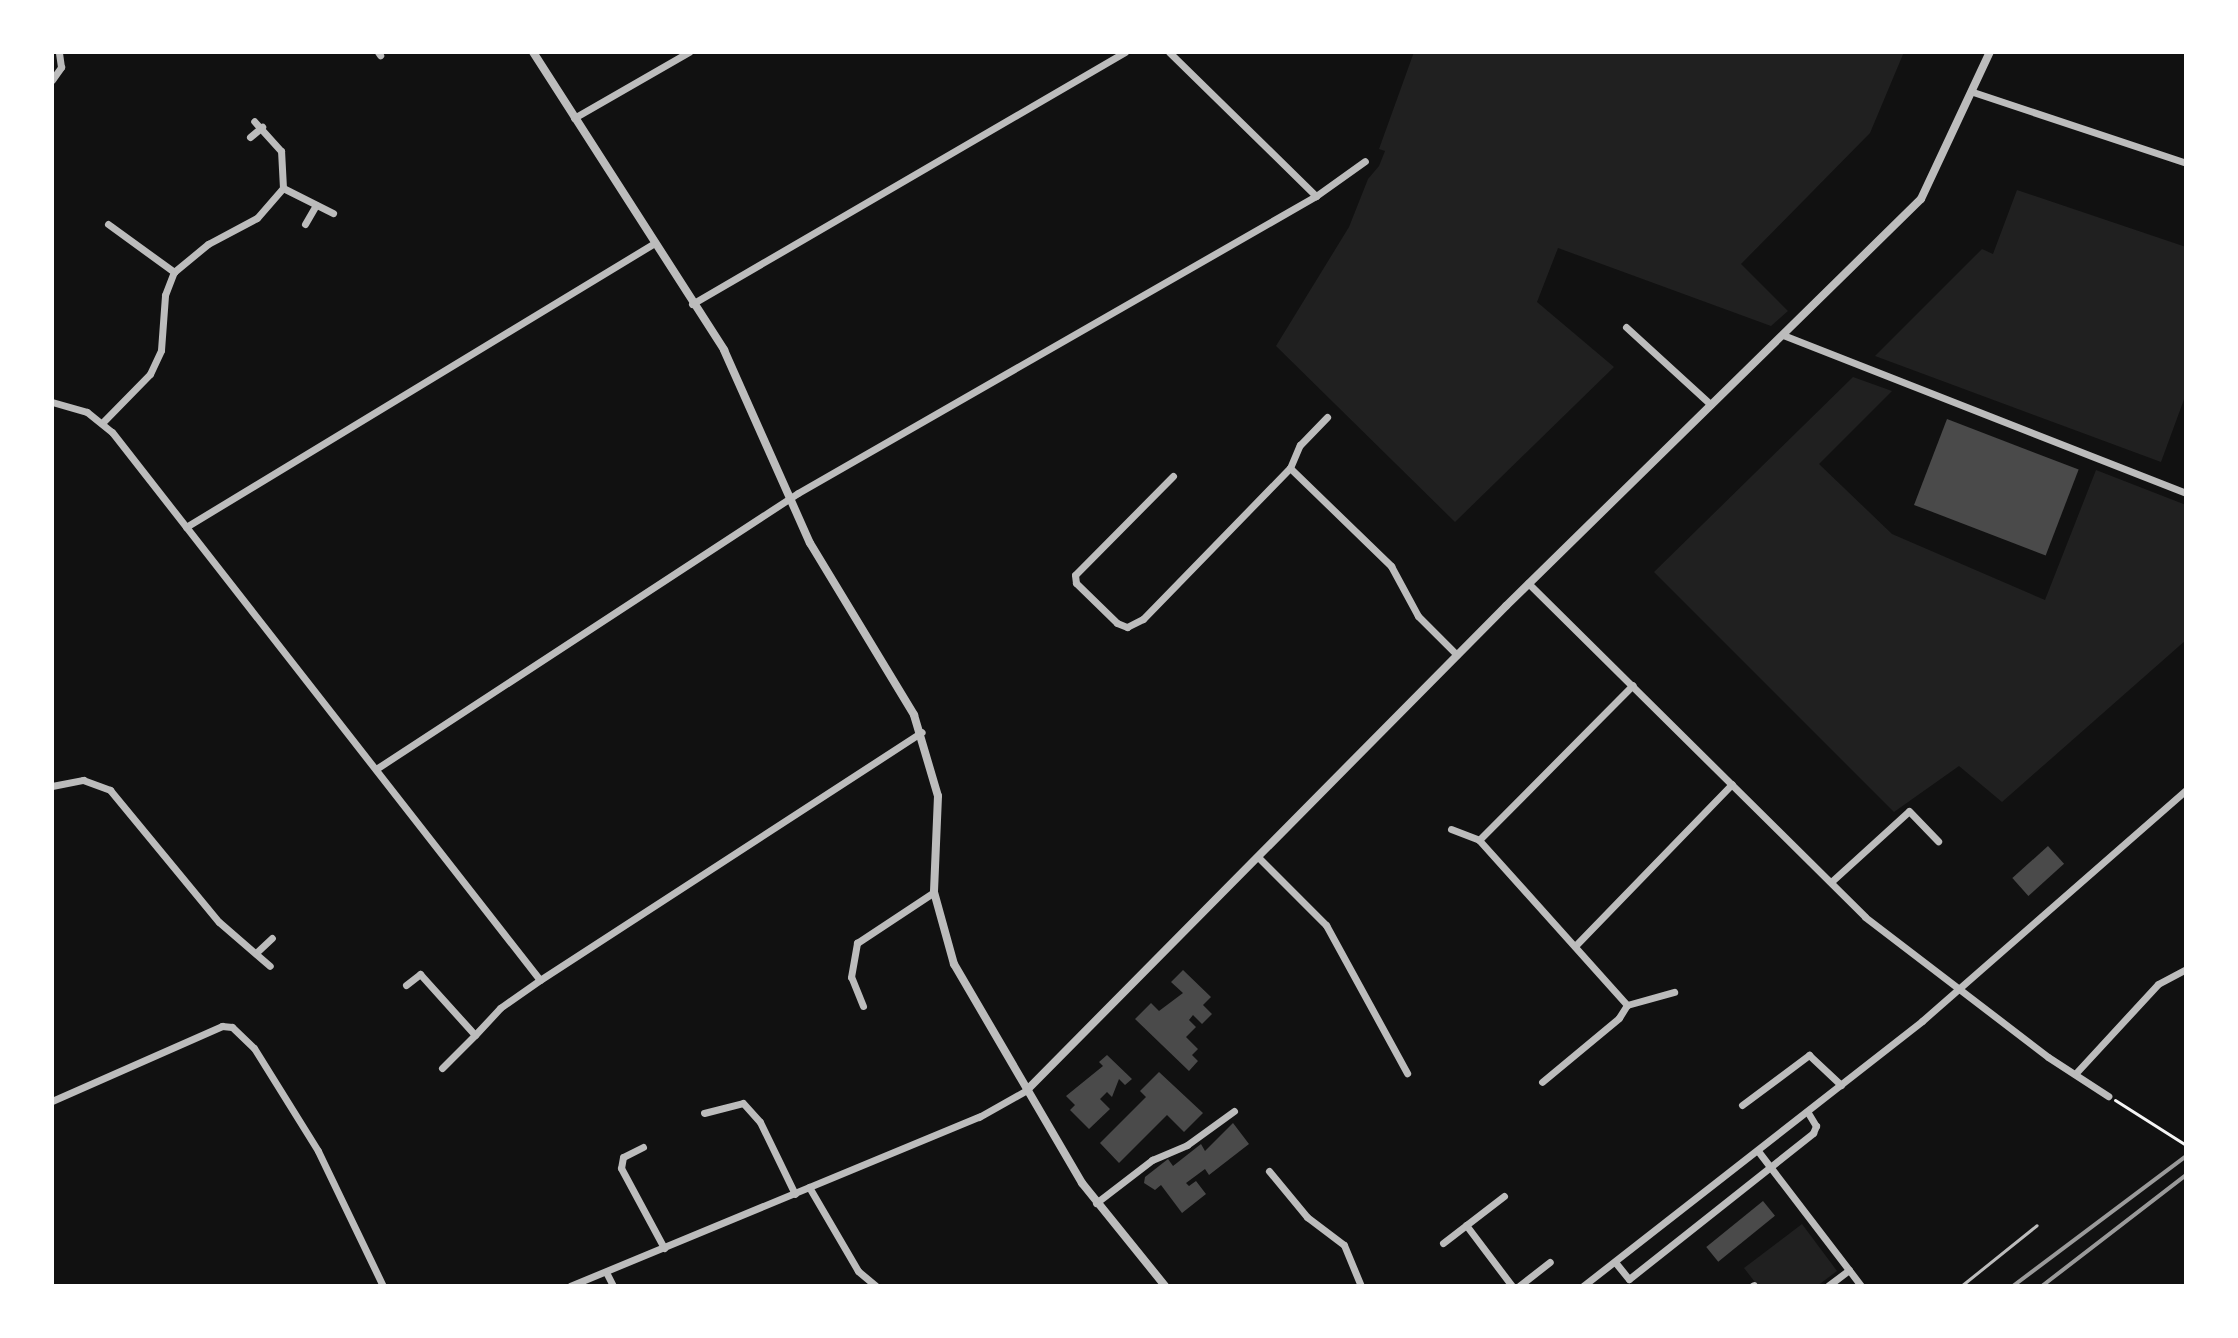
<!DOCTYPE html>
<html>
<head>
<meta charset="utf-8">
<style>
  body { margin:0 }
  #map { position:relative; width:2238px; height:1338px; overflow:hidden; background:#111; font-family:Quicksand,sans-serif }
  div>[style] { position:absolute }
  .green>* { inset:0; background:#202020 }
  .building>* { inset:0; background:#4a4a4a; transform-origin:0 0 }
  .path>* { height:3px; margin:-1.5px; padding:0 1.5px; transform-origin:1.5px; border-radius:1.5px; background:#f5f5f5 }
  .service>* { height:3px; margin:-1.5px; padding:0 1.5px; transform-origin:1.5px; border-radius:1.5px; background:#bcbcbc }
  .minor>* { height:7px; margin:-3.5px; padding:0 3.5px; transform-origin:3.5px; border-radius:3.5px; background:#bcbcbc }
  .tertiary>* { height:8px; margin:-4px; padding:0 4px; transform-origin:4px; border-radius:4px; background:#bcbcbc }
  .rail>* { height:4px; margin:-2px; padding:0 2px; transform-origin:2px; border-radius:2px; background:#9a9a9a }
  span { translate:-50% -50%; white-space:nowrap; text-align:center; line-height:1.15; -webkit-text-stroke:6px #fff; paint-order:stroke }
  .frame { position:absolute; inset:0; border:54px solid #fff; pointer-events:none }
</style>
</head>
<body>
<div id="map">
  <div class="green">
    <div style="clip-path:polygon(1414px 52px,1904px 52px,1870px 133px,1741px 264px,1788px 311px,1771px 326px,1558px 248px,1537px 302px,1614px 367px,1455px 522px,1276px 346px,1349px 227px,1368px 179px,1379px 166px,1385px 151px,1379px 149px)"></div>
    <div style="clip-path:polygon(2017px 190px,2186px 247px,2186px 394px,2161px 462px,1875px 356px,1982px 249px,1993px 254px)"></div>
    <div style="clip-path:polygon(1853px 377px,1892px 391px,1819px 464px,1892px 534px,2045px 600px,2096px 470px,2186px 505px,2186px 640px,2002px 802px,1959px 766px,1894px 812px,1654px 572px)"></div>
    <div style="clip-path:polygon(1802px 1224px,1837px 1271px,1817px 1286px,1758px 1286px,1744px 1268px)"></div>
  </div>
  <div class="building">
    <div style="left:1947px;top:419px;width:141px;height:92px;rotate:21deg"></div>
    <div style="left:2048px;top:846px;width:24px;height:48px;rotate:48deg"></div>
    <div style="clip-path:polygon(1183px 970px,1211px 997px,1203px 1005px,1212px 1014px,1202px 1024px,1193px 1015px,1189px 1020px,1196px 1027px,1186px 1037px,1198px 1049px,1192px 1055px,1198px 1061px,1189px 1071px,1135px 1019px,1151px 1003px,1159px 1011px,1183px 993px,1171px 982px)"></div>
    <div style="clip-path:polygon(1107px 1055px,1132px 1079px,1125px 1085px,1119px 1079px,1112px 1097px,1107px 1092px,1100px 1099px,1110px 1109px,1089px 1129px,1070px 1110px,1075px 1105px,1066px 1096px,1103px 1066px,1099px 1062px)"></div>
    <div style="clip-path:polygon(1159px 1072px,1203px 1113px,1184px 1132px,1167px 1115px,1119px 1163px,1100px 1143px,1146px 1097px,1140px 1091px)"></div>
    <div style="clip-path:polygon(1233px 1123px,1249px 1144px,1209px 1175px,1205px 1169px,1186px 1183px,1189px 1186px,1196px 1181px,1206px 1194px,1182px 1213px,1161px 1185px,1155px 1190px,1144px 1183px,1145px 1177px,1168px 1159px,1173px 1166px,1201px 1144px,1205px 1151px)"></div>
    <div style="left:1763px;top:1201px;width:19px;height:73px;rotate:51deg"></div>
  </div>
  <div class="path">
    <div style="left:2115px;top:1100px;width:84px;rotate:32.4deg"></div>
  </div>
  <div class="service">
    <div style="left:1961px;top:1286px;width:97px;rotate:-38.8deg"></div>
  </div>
  <div class="minor">
    <div style="left:378px;top:52px;width:4px;rotate:56deg"></div>
    <div style="left:1169px;top:52px;width:206px;rotate:44.4deg"></div>
    <div style="left:52px;top:80px;width:16px;rotate:-55deg"></div>
    <div style="left:61px;top:67px;width:15px;rotate:-98deg"></div>
    <div style="left:1973px;top:92px;width:225px;rotate:18.4deg"></div>
    <div style="left:574px;top:118px;width:133px;rotate:-29.9deg"></div>
    <div style="left:250px;top:137px;width:16px;rotate:-40deg"></div>
    <div style="left:283px;top:188px;width:56px;rotate:26.6deg"></div>
    <div style="left:108px;top:224px;width:82px;rotate:36deg"></div>
    <div style="left:305px;top:224px;width:22px;rotate:-60deg"></div>
    <div style="left:692px;top:304px;width:501px;rotate:-30.2deg"></div>
    <div style="left:1626px;top:327px;width:115px;rotate:42.5deg"></div>
    <div style="left:1783px;top:335px;width:433px;rotate:21.4deg"></div>
    <div style="left:52px;top:402px;width:36px;rotate:16deg"></div>
    <div style="left:87px;top:412px;width:32px;rotate:39deg"></div>
    <div style="left:112px;top:432px;width:695px;rotate:52.01deg"></div>
    <div style="left:103px;top:422px;width:67px;rotate:-45.6deg"></div>
    <div style="left:150px;top:374px;width:26px;rotate:-65deg"></div>
    <div style="left:161px;top:350px;width:55px;rotate:-85.8deg"></div>
    <div style="left:165px;top:295px;width:25px;rotate:-69deg"></div>
    <div style="left:174px;top:272px;width:44px;rotate:-39.5deg"></div>
    <div style="left:208px;top:244px;width:55px;rotate:-28deg"></div>
    <div style="left:257px;top:218px;width:40px;rotate:-49deg"></div>
    <div style="left:283px;top:188px;width:37px;rotate:-93deg"></div>
    <div style="left:281px;top:151px;width:40px;rotate:-132deg"></div>
    <div style="left:1290px;top:468px;width:25px;rotate:-67deg"></div>
    <div style="left:1300px;top:445px;width:39px;rotate:-46deg"></div>
    <div style="left:1173px;top:476px;width:139px;rotate:134.7deg"></div>
    <div style="left:1075px;top:575px;width:8px;rotate:83deg"></div>
    <div style="left:1076px;top:583px;width:57px;rotate:44.3deg"></div>
    <div style="left:1117px;top:623px;width:11px;rotate:22deg"></div>
    <div style="left:1127px;top:627px;width:18px;rotate:-27deg"></div>
    <div style="left:1143px;top:619px;width:211px;rotate:-45.8deg"></div>
    <div style="left:1290px;top:468px;width:141px;rotate:44.1deg"></div>
    <div style="left:1391px;top:566px;width:57px;rotate:61.6deg"></div>
    <div style="left:1418px;top:616px;width:55px;rotate:45deg"></div>
    <div style="left:186px;top:527px;width:546px;rotate:-31.22deg"></div>
    <div style="left:1528px;top:583px;width:474px;rotate:44.7deg"></div>
    <div style="left:1865px;top:917px;width:230px;rotate:37.4deg"></div>
    <div style="left:2048px;top:1057px;width:72px;rotate:33deg"></div>
    <div style="left:376px;top:769px;width:504px;rotate:-33.19deg"></div>
    <div style="left:798px;top:493px;width:597px;rotate:-29.83deg"></div>
    <div style="left:1316px;top:196px;width:60px;rotate:-35.5deg"></div>
    <div style="left:52px;top:786px;width:32px;rotate:-11deg"></div>
    <div style="left:83px;top:780px;width:29px;rotate:20deg"></div>
    <div style="left:110px;top:790px;width:171px;rotate:50.5deg"></div>
    <div style="left:219px;top:922px;width:67px;rotate:40.8deg"></div>
    <div style="left:1451px;top:829px;width:30px;rotate:21deg"></div>
    <div style="left:1479px;top:840px;width:222px;rotate:48.1deg"></div>
    <div style="left:1627px;top:1005px;width:15px;rotate:122deg"></div>
    <div style="left:1619px;top:1018px;width:100px;rotate:140.3deg"></div>
    <div style="left:1479px;top:840px;width:218px;rotate:-45.2deg"></div>
    <div style="left:1259px;top:858px;width:95px;rotate:45deg"></div>
    <div style="left:1326px;top:925px;width:169px;rotate:61.3deg"></div>
    <div style="left:1831px;top:882px;width:105px;rotate:-42.3deg"></div>
    <div style="left:1909px;top:811px;width:42px;rotate:46deg"></div>
    <div style="left:1576px;top:945px;width:224px;rotate:-45.9deg"></div>
    <div style="left:258px;top:951px;width:19px;rotate:-43deg"></div>
    <div style="left:406px;top:985px;width:18px;rotate:-38deg"></div>
    <div style="left:420px;top:974px;width:82px;rotate:48deg"></div>
    <div style="left:475px;top:1035px;width:37px;rotate:-47deg"></div>
    <div style="left:500px;top:1008px;width:49px;rotate:-35deg"></div>
    <div style="left:540px;top:980px;width:455px;rotate:-33deg"></div>
    <div style="left:1627px;top:1005px;width:49px;rotate:-15.5deg"></div>
    <div style="left:863px;top:1006px;width:31px;rotate:-112deg"></div>
    <div style="left:851px;top:977px;width:35px;rotate:-80deg"></div>
    <div style="left:857px;top:943px;width:92px;rotate:-33.5deg"></div>
    <div style="left:442px;top:1068px;width:47px;rotate:-45deg"></div>
    <div style="left:2075px;top:1074px;width:122px;rotate:-47.3deg"></div>
    <div style="left:2158px;top:984px;width:32px;rotate:-28deg"></div>
    <div style="left:52px;top:1101px;width:186px;rotate:-23.8deg"></div>
    <div style="left:222px;top:1026px;width:10px;rotate:6deg"></div>
    <div style="left:232px;top:1027px;width:30px;rotate:44deg"></div>
    <div style="left:254px;top:1048px;width:121px;rotate:58.1deg"></div>
    <div style="left:318px;top:1151px;width:150px;rotate:64.3deg"></div>
    <div style="left:1742px;top:1105px;width:84px;rotate:-36.7deg"></div>
    <div style="left:1809px;top:1055px;width:44px;rotate:43.2deg"></div>
    <div style="left:704px;top:1113px;width:40px;rotate:-14.4deg"></div>
    <div style="left:743px;top:1103px;width:25px;rotate:48deg"></div>
    <div style="left:760px;top:1122px;width:80px;rotate:64.1deg"></div>
    <div style="left:643px;top:1147px;width:22px;rotate:153deg"></div>
    <div style="left:623px;top:1157px;width:11px;rotate:100deg"></div>
    <div style="left:621px;top:1168px;width:91px;rotate:61.7deg"></div>
    <div style="left:1758px;top:1151px;width:150px;rotate:52.6deg"></div>
    <div style="left:1849px;top:1270px;width:26px;rotate:143deg"></div>
    <div style="left:1269px;top:1171px;width:60px;rotate:50.4deg"></div>
    <div style="left:1307px;top:1217px;width:46px;rotate:37.1deg"></div>
    <div style="left:1344px;top:1245px;width:44px;rotate:67.5deg"></div>
    <div style="left:809px;top:1187px;width:97px;rotate:59.7deg"></div>
    <div style="left:858px;top:1271px;width:23px;rotate:40deg"></div>
    <div style="left:1096px;top:1203px;width:71px;rotate:-37.5deg"></div>
    <div style="left:1152px;top:1160px;width:38px;rotate:-23deg"></div>
    <div style="left:1187px;top:1145px;width:58px;rotate:-35.9deg"></div>
    <div style="left:1466px;top:1225px;width:76px;rotate:53deg"></div>
    <div style="left:1443px;top:1243px;width:77px;rotate:-37.6deg"></div>
    <div style="left:1615px;top:1262px;width:22px;rotate:51deg"></div>
    <div style="left:1629px;top:1279px;width:235px;rotate:-38.4deg"></div>
    <div style="left:1813px;top:1133px;width:8px;rotate:-67deg"></div>
    <div style="left:1816px;top:1126px;width:17px;rotate:-121deg"></div>
    <div style="left:1849px;top:1270px;width:20px;rotate:53deg"></div>
    <div style="left:606px;top:1272px;width:16px;rotate:63deg"></div>
    <div style="left:570px;top:1286px;width:443px;rotate:-22.5deg"></div>
    <div style="left:979px;top:1117px;width:55px;rotate:-29.4deg"></div>
    <div style="left:1519px;top:1286px;width:39px;rotate:-38deg"></div>
    <div style="left:1583px;top:1286px;width:430px;rotate:-38deg"></div>
    <div style="left:1922px;top:1021px;width:351px;rotate:-41.2deg"></div>
    <div style="left:1752px;top:1286px;width:2px;rotate:-27deg"></div>
  </div>
  <div class="tertiary">
    <div style="left:533px;top:52px;width:354px;rotate:57.3deg"></div>
    <div style="left:724px;top:350px;width:211px;rotate:66deg"></div>
    <div style="left:810px;top:543px;width:201px;rotate:58.8deg"></div>
    <div style="left:914px;top:715px;width:84px;rotate:73.5deg"></div>
    <div style="left:938px;top:796px;width:96px;rotate:92.4deg"></div>
    <div style="left:934px;top:892px;width:75px;rotate:74.5deg"></div>
    <div style="left:954px;top:964px;width:254px;rotate:59.7deg"></div>
    <div style="left:1082px;top:1183px;width:132px;rotate:51.1deg"></div>
    <div style="left:1027px;top:1090px;width:681px;rotate:-45.3deg"></div>
    <div style="left:1506px;top:606px;width:581px;rotate:-44.44deg"></div>
    <div style="left:1921px;top:199px;width:162px;rotate:-64.9deg"></div>
  </div>
  <div class="rail">
    <div style="left:2013px;top:1286px;width:216px;rotate:-36.9deg"></div>
    <div style="left:2042px;top:1286px;width:182px;rotate:-37.6deg"></div>
  </div>
  <div class="frame"></div>
</div>
</body>
</html>
